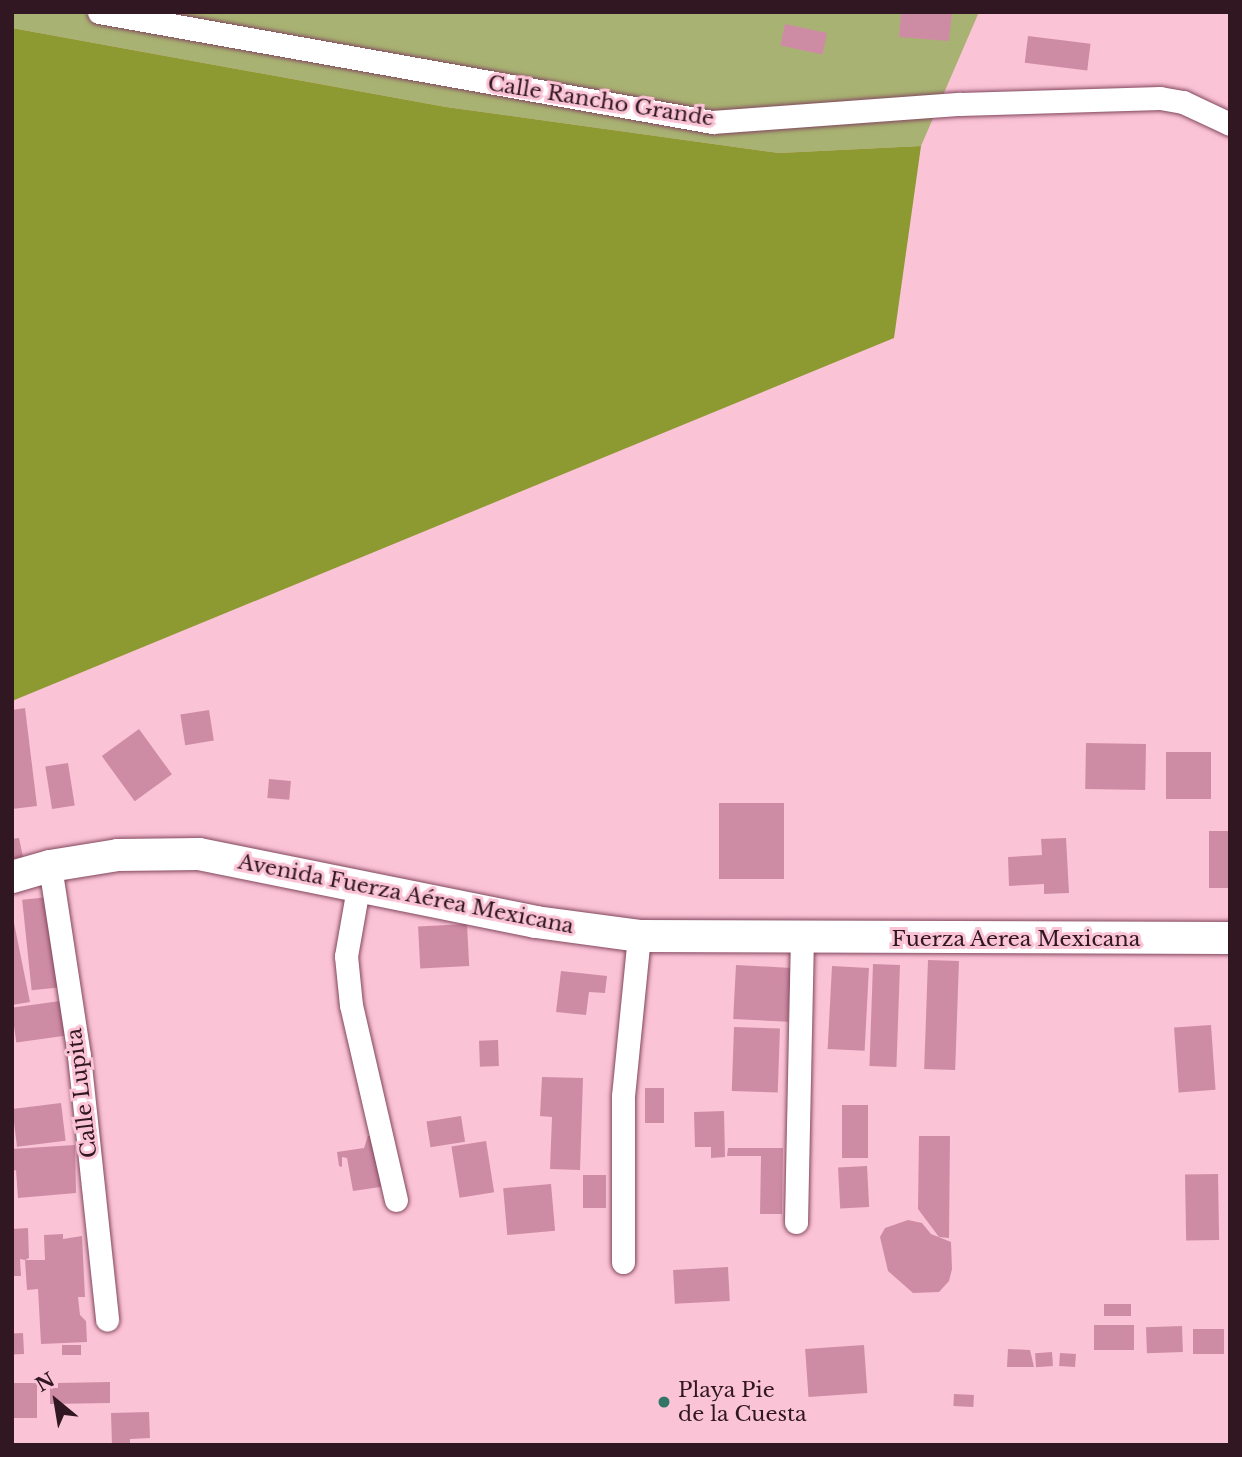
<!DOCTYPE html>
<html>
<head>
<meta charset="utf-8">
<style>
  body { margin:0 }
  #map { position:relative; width:1242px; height:1457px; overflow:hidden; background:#fbc3d6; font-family:"Libre Baskerville",serif }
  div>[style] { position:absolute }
  .green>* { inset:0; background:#a8b272 }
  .forest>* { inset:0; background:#8d9931 }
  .building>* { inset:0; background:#ce8ca4; transform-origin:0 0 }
  .roads { filter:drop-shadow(0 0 2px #82475e) drop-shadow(0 0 2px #82475e) }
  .street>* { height:23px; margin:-11.5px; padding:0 11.5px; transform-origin:11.5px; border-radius:11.5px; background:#fff }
  .secondary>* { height:32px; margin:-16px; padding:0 16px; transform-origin:16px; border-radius:16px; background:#fff }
  .dots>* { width:19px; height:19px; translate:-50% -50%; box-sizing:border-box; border:4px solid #fbc3d6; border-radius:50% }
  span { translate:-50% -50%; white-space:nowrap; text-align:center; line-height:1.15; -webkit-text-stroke:6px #fbc3d6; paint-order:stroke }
  .street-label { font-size:21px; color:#301721 }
  .poi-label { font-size:21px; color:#301721 }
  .left { translate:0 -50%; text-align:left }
  .frame { position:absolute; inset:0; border:14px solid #301721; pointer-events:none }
  .north { position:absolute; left:21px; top:1366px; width:70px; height:70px; -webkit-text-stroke:5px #fbc3d6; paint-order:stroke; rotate:330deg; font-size:19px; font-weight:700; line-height:28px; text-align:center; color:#301721 }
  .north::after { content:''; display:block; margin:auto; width:24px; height:32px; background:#301721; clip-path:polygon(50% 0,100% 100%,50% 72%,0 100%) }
</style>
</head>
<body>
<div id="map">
  <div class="green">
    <div style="clip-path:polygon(12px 12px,979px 12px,921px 146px,779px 153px,446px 107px,12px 28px)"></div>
  </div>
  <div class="forest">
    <div style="clip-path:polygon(12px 28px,446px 107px,779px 153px,921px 146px,894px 338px,12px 701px)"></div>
  </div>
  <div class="building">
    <div style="clip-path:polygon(901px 12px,952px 12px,949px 41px,899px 37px)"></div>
    <div style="left:785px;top:24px;width:43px;height:22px;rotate:12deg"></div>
    <div style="left:1028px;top:36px;width:63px;height:27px;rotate:7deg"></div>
    <div style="clip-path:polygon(25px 708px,37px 806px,12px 809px,12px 710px)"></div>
    <div style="left:209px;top:710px;width:31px;height:29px;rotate:81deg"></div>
    <div style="left:139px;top:729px;width:56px;height:46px;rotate:54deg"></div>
    <div style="left:1086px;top:743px;width:60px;height:46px;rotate:1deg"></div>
    <div style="left:1166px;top:752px;width:45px;height:47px"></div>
    <div style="left:68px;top:763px;width:43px;height:23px;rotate:81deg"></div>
    <div style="left:269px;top:779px;width:22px;height:19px;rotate:5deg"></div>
    <div style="left:719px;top:803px;width:65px;height:76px"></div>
    <div style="left:1209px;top:831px;width:21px;height:57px"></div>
    <div style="clip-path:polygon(19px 838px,23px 857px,12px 859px,12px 839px)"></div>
    <div style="clip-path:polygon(1066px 838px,1069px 893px,1044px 894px,1044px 884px,1009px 886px,1008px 857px,1042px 855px,1041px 839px)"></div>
    <div style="left:49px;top:897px;width:91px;height:27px;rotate:84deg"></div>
    <div style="clip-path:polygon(12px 913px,30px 1002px,12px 1005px)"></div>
    <div style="left:467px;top:924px;width:42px;height:49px;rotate:87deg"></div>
    <div style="left:928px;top:960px;width:31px;height:109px;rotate:2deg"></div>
    <div style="left:873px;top:964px;width:27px;height:102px;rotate:2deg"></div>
    <div style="left:736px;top:965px;width:55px;height:54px;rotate:3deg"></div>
    <div style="left:832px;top:966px;width:37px;height:83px;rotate:3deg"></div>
    <div style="clip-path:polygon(561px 971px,607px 976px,605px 993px,589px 992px,586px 1015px,556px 1012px)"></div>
    <div style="left:60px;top:1001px;width:35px;height:49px;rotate:82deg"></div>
    <div style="left:1211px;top:1025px;width:65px;height:37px;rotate:86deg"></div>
    <div style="left:734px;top:1027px;width:46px;height:64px;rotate:2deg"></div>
    <div style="left:498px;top:1040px;width:26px;height:19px;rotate:88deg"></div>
    <div style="clip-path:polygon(542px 1077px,583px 1078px,580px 1170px,550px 1169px,552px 1117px,540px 1116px)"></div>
    <div style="left:645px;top:1088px;width:19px;height:35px"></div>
    <div style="left:61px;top:1103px;width:38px;height:49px;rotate:83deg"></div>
    <div style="left:842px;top:1105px;width:26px;height:53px"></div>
    <div style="clip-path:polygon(724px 1111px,725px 1157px,711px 1158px,711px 1147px,695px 1147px,694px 1112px)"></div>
    <div style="left:461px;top:1116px;width:26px;height:35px;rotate:81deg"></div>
    <div style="clip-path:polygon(368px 1136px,377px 1136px,387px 1186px,353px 1191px,347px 1158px,342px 1157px,342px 1167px,339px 1166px,337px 1152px,364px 1148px)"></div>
    <div style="clip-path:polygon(919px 1136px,950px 1136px,949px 1238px,939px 1237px,918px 1209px)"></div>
    <div style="left:486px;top:1141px;width:52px;height:35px;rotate:81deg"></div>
    <div style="clip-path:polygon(75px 1145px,76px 1193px,18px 1198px,16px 1170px,12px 1171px,12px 1149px)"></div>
    <div style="clip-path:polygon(728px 1148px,783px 1148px,782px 1214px,760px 1214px,761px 1156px,727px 1156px)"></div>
    <div style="left:867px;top:1166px;width:41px;height:29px;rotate:87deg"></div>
    <div style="left:1218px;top:1174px;width:66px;height:33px;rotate:89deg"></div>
    <div style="left:606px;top:1175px;width:33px;height:23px;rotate:90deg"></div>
    <div style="left:551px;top:1184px;width:47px;height:48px;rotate:85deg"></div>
    <div style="clip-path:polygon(908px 1220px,922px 1223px,931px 1234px,951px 1242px,952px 1269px,949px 1281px,939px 1292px,913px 1293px,888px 1271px,880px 1237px,885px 1228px)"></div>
    <div style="clip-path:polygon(28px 1228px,29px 1258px,25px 1260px,45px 1260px,44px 1235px,63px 1234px,63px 1239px,82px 1236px,85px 1297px,78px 1297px,80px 1315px,86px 1321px,87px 1342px,41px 1344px,38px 1289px,27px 1290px,25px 1260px,20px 1259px,21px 1276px,12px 1276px,12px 1229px)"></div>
    <div style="left:728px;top:1267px;width:34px;height:55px;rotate:87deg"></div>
    <div style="left:1104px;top:1304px;width:27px;height:12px"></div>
    <div style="left:1134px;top:1325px;width:25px;height:40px;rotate:90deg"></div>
    <div style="left:1182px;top:1326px;width:26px;height:36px;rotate:88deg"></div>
    <div style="left:1193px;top:1329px;width:31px;height:25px"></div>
    <div style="left:23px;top:1333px;width:21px;height:11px;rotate:87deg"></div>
    <div style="left:81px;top:1345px;width:10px;height:19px;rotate:90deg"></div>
    <div style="left:864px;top:1345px;width:48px;height:59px;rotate:86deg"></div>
    <div style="clip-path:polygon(1008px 1349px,1030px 1350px,1034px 1367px,1007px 1367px)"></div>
    <div style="left:1052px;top:1352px;width:14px;height:17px;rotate:86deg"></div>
    <div style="left:1060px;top:1353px;width:16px;height:13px;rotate:4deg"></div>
    <div style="clip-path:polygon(110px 1382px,110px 1403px,50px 1404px,50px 1388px,58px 1388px,58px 1383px)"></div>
    <div style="left:12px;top:1383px;width:25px;height:35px"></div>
    <div style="left:954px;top:1394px;width:20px;height:12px;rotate:3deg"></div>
    <div style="clip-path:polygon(149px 1412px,150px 1438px,130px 1439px,130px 1445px,112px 1445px,111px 1413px)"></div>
  </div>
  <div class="roads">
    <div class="street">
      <div style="left:99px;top:12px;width:623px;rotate:10.17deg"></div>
      <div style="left:712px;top:122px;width:249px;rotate:-4.2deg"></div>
      <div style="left:960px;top:104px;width:200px;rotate:-1.7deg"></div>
      <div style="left:1160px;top:98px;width:23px;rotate:10deg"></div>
      <div style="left:1183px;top:102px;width:52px;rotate:25.1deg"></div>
      <div style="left:50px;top:866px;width:192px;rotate:81.3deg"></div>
      <div style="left:79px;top:1056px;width:265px;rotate:83.9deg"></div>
      <div style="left:358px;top:888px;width:69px;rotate:100deg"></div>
      <div style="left:346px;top:956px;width:49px;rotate:84.2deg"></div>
      <div style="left:351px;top:1005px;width:200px;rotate:77deg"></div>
      <div style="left:796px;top:1222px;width:283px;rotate:-88.8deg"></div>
      <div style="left:623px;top:1262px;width:166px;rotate:-90deg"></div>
      <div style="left:623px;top:1096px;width:161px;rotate:-84.3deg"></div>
    </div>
    <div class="secondary">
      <div style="left:12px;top:877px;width:40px;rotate:-16deg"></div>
      <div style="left:50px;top:866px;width:69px;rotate:-9.2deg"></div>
      <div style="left:118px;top:855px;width:81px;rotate:-0.7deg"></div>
      <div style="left:199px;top:854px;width:344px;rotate:11.4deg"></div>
      <div style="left:536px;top:922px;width:104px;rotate:7.7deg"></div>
      <div style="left:639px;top:936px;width:591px;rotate:0.19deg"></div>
    </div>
  </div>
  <div class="dots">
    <div style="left:664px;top:1402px;background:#327465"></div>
  </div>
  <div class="street-label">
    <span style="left:601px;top:101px;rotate:9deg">Calle Rancho Grande</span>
    <span style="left:406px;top:894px;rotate:11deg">Avenida Fuerza Aérea Mexicana</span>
    <span style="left:1016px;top:939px">Fuerza Aerea Mexicana</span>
    <span style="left:82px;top:1093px;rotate:-97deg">Calle Lupita</span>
  </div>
  <div class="poi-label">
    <span class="left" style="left:678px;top:1402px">Playa Pie<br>de la Cuesta</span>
  </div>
  <div class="frame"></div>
  <div class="north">N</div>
</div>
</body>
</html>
